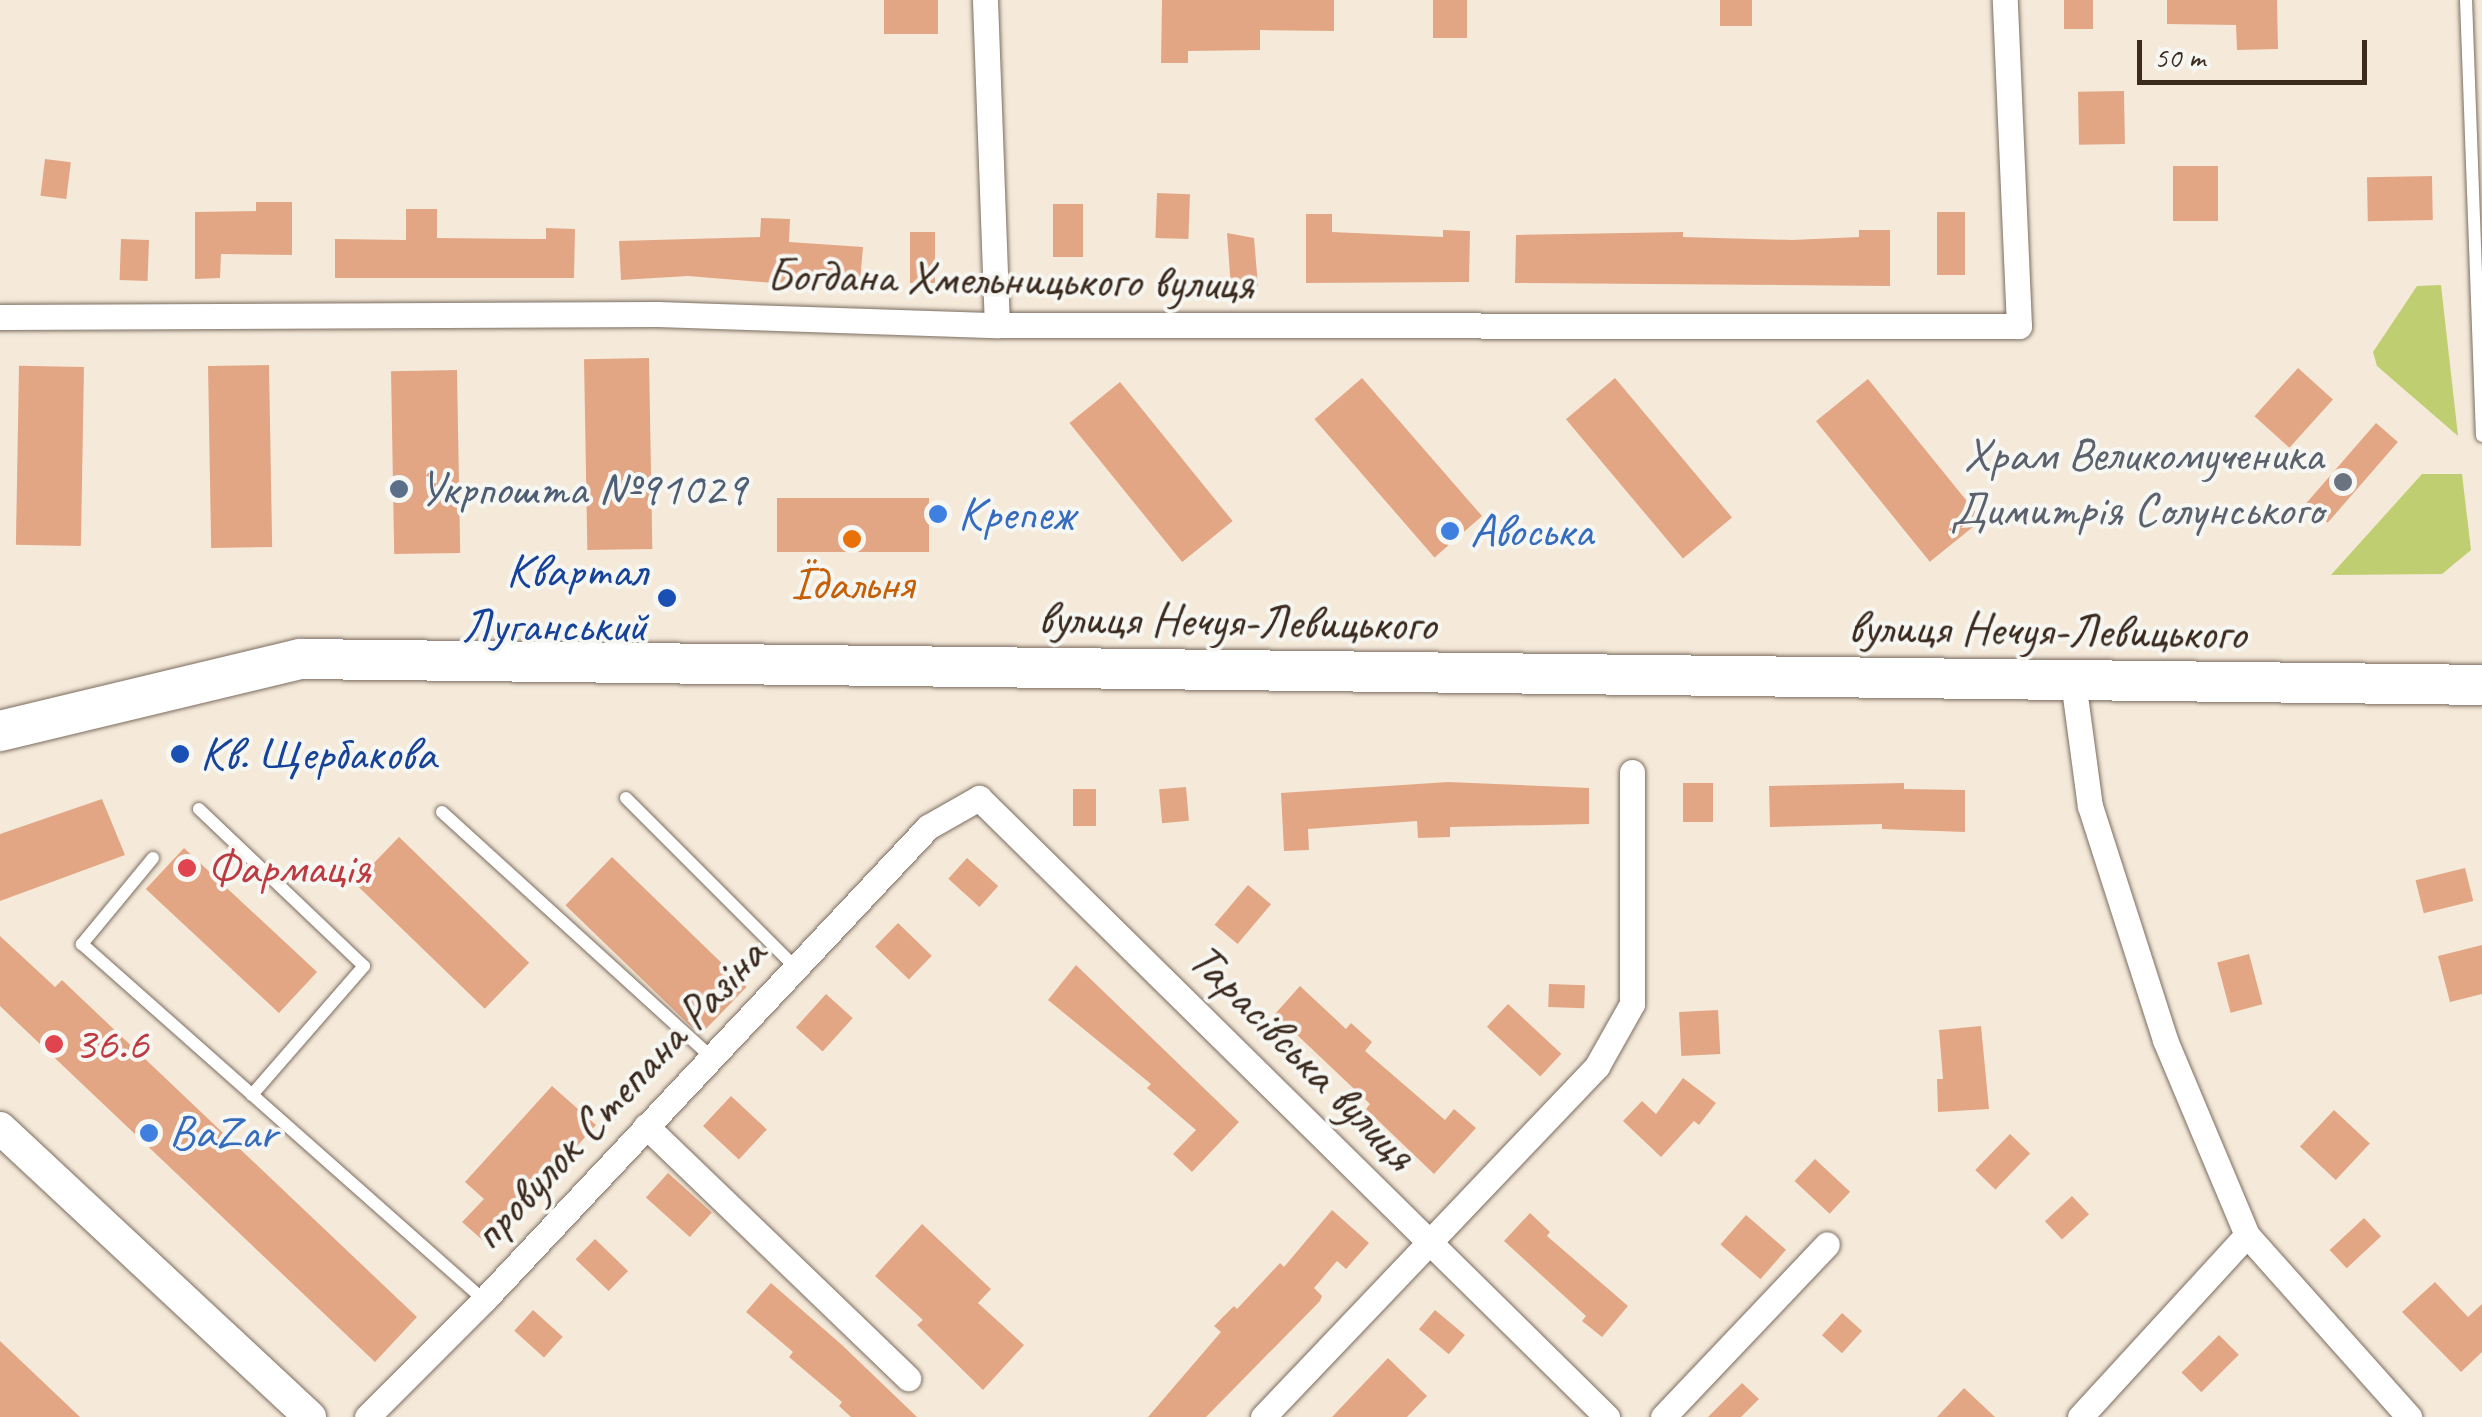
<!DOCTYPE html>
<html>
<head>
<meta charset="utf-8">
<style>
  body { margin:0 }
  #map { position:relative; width:2482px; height:1417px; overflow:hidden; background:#f5eada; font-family:Caveat,sans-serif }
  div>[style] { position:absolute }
  .green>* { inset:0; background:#bece71 }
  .building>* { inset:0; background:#e3a685; transform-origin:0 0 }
  .roads { filter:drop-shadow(0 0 2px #7c6d60) drop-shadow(0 0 2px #7c6d60) }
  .service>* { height:12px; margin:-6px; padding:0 6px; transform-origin:6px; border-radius:6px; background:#fff }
  .minor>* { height:25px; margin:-12.5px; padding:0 12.5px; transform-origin:12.5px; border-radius:12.5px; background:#fff }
  .tertiary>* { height:32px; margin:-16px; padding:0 16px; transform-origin:16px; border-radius:16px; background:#fff }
  .primary>* { height:40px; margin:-20px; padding:0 20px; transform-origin:20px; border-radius:20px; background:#fff }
  .dots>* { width:28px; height:28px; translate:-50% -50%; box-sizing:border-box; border:5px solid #f6f6f2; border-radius:50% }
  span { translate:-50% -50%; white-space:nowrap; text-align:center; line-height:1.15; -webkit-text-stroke:8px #f6f6f2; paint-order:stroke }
  .street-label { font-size:48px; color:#3b2a1e }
  .worship-label { font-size:48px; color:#5b616d }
  .right { translate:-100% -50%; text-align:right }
  .service-label { font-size:48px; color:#4e5e75 }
  .left { translate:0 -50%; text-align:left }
  .shop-label { font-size:48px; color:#366cbe }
  .transit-label { font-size:48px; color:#164399 }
  .food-label { font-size:48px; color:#c56008 }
  .health-label { font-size:48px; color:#be3a42 }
  .scale { position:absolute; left:2137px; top:40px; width:230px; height:45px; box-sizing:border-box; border:5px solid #3b2a1e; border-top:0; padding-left:12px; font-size:30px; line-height:35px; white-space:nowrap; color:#3b2a1e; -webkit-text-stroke:8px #f6f6f2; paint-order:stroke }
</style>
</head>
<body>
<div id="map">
  <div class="green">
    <div style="clip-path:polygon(2441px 285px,2458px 436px,2377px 366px,2373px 352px,2417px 286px)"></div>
    <div style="clip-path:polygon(2422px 474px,2462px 474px,2471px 550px,2442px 574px,2331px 575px)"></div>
  </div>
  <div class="building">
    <div style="left:884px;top:0;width:54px;height:34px"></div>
    <div style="clip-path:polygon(1162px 0,1334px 0,1334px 31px,1260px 30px,1260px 50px,1188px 51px,1188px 63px,1161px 63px)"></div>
    <div style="left:1433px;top:0;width:34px;height:38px"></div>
    <div style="left:1720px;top:0;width:32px;height:26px"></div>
    <div style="left:2064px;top:0;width:29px;height:29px"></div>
    <div style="clip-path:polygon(2167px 0,2277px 0,2278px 49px,2237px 50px,2236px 25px,2167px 24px)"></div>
    <div style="left:2124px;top:91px;width:53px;height:46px;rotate:89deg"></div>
    <div style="left:45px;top:159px;width:26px;height:37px;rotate:7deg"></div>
    <div style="left:2173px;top:166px;width:45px;height:55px"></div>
    <div style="left:2432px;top:176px;width:44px;height:65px;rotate:89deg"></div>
    <div style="left:1157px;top:193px;width:33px;height:45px;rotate:2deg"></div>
    <div style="clip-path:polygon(256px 202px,292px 202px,292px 255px,221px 254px,220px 278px,195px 279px,195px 212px,256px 211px)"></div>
    <div style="left:1083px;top:204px;width:53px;height:30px;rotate:90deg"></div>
    <div style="clip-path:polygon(406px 209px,437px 209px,437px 238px,546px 239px,546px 228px,575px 229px,574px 278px,335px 278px,335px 239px,406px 240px)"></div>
    <div style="left:1937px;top:212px;width:28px;height:63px"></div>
    <div style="clip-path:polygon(1306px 214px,1332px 214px,1332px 232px,1443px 237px,1443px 230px,1470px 231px,1469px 282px,1306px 283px)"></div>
    <div style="clip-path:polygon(761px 218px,790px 219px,789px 242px,863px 247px,860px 282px,787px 277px,787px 284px,688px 276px,621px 280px,619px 241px,760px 237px)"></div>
    <div style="clip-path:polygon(1859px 230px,1890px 230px,1890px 286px,1515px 283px,1516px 235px,1683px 232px,1683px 237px,1792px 240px,1859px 237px)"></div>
    <div style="left:910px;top:232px;width:25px;height:51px"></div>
    <div style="clip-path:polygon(1227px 233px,1254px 238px,1258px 286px,1231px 288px)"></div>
    <div style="left:121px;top:239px;width:28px;height:41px;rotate:2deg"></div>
    <div style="left:649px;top:358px;width:191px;height:65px;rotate:89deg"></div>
    <div style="left:269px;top:365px;width:182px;height:61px;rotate:89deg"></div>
    <div style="left:84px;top:367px;width:179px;height:65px;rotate:91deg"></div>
    <div style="left:2298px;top:368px;width:47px;height:65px;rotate:42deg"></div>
    <div style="left:457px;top:370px;width:183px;height:66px;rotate:89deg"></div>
    <div style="left:1362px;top:378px;width:183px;height:63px;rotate:49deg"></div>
    <div style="left:1615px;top:378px;width:182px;height:64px;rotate:50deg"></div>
    <div style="left:1868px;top:379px;width:181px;height:67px;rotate:51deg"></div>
    <div style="left:1120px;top:382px;width:179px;height:65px;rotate:51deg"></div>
    <div style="left:2376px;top:423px;width:29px;height:107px;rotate:41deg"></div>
    <div style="left:929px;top:498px;width:54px;height:152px;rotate:90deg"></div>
    <div style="clip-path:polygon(1448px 782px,1589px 788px,1589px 824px,1450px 827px,1450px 837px,1418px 838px,1417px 821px,1308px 829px,1309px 850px,1284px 851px,1281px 793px)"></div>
    <div style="left:1683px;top:783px;width:30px;height:39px"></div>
    <div style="clip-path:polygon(1904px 783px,1904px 789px,1965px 790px,1965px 832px,1882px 829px,1882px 824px,1770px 827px,1769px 786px)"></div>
    <div style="left:1186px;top:787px;width:34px;height:27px;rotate:85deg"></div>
    <div style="left:1073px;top:789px;width:23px;height:37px"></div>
    <div style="clip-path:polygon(102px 799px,125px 855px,0 901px,0 834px)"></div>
    <div style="left:399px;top:837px;width:181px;height:64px;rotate:44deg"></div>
    <div style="left:184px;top:848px;width:182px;height:56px;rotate:43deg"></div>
    <div style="left:612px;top:857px;width:187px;height:67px;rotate:44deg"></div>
    <div style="left:967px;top:858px;width:42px;height:28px;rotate:42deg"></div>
    <div style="left:2465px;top:868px;width:34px;height:51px;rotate:76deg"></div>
    <div style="left:1248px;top:885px;width:30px;height:52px;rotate:40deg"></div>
    <div style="left:898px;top:923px;width:47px;height:33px;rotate:44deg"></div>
    <div style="clip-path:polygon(0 936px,55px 987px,62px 980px,417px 1317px,375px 1362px,0 1006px)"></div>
    <div style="clip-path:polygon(2482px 945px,2482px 994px,2450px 1002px,2438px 956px)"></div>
    <div style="left:2249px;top:954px;width:52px;height:33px;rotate:75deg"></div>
    <div style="clip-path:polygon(1076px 965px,1239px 1122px,1192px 1172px,1173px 1154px,1196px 1130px,1147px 1088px,1151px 1084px,1048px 1000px)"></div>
    <div style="left:1549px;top:984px;width:36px;height:23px;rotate:2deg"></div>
    <div style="clip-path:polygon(1300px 986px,1346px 1029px,1351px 1023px,1372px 1042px,1365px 1051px,1445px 1120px,1454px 1109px,1476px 1128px,1434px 1174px,1366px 1109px,1370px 1104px,1275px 1014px)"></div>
    <div style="left:826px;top:994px;width:36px;height:45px;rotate:42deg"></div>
    <div style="left:1508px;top:1004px;width:73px;height:31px;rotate:43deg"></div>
    <div style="left:1718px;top:1010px;width:44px;height:39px;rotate:87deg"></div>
    <div style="clip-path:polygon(1981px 1026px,1989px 1109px,1938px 1112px,1937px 1079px,1943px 1079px,1939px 1030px)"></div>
    <div style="clip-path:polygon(1683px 1078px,1716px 1103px,1699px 1125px,1694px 1121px,1661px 1157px,1623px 1121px,1642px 1101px,1656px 1114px)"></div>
    <div style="clip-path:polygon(552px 1086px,596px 1125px,488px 1245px,462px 1222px,484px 1199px,465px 1182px)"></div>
    <div style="left:731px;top:1096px;width:49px;height:41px;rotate:43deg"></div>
    <div style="left:2334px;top:1110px;width:49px;height:50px;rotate:43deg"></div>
    <div style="left:2010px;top:1134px;width:28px;height:50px;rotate:44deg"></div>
    <div style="left:1815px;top:1159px;width:48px;height:30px;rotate:43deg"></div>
    <div style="left:668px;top:1173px;width:59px;height:33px;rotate:42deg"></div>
    <div style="left:2072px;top:1196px;width:25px;height:37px;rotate:47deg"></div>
    <div style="clip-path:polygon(1332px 1210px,1369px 1243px,1346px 1269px,1337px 1261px,1314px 1288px,1322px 1296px,1320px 1301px,1206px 1417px,1148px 1417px,1221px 1332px,1214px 1326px,1234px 1306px,1237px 1309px,1280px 1263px,1284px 1267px)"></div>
    <div style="clip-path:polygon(1530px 1213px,1550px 1232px,1547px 1236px,1628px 1306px,1602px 1337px,1582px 1321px,1586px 1316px,1504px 1241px)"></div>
    <div style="left:1746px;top:1215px;width:53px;height:39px;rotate:41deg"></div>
    <div style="left:2364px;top:1218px;width:25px;height:47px;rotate:47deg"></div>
    <div style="clip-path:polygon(922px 1224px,991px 1289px,978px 1303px,1024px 1345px,983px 1390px,917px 1325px,923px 1320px,875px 1276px)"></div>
    <div style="left:595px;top:1239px;width:46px;height:28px;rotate:44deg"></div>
    <div style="clip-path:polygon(2435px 1282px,2468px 1317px,2482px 1304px,2482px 1352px,2461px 1372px,2402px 1312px)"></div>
    <div style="clip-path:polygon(771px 1283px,842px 1345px,917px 1417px,851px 1417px,839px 1406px,842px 1402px,789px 1357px,793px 1352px,746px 1312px)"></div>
    <div style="left:533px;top:1310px;width:40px;height:28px;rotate:42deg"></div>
    <div style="left:1435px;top:1310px;width:39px;height:25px;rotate:40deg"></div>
    <div style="left:1842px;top:1313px;width:27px;height:30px;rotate:42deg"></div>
    <div style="left:2219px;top:1335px;width:28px;height:53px;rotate:45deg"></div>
    <div style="clip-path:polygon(0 1341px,80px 1417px,0 1417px)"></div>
    <div style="clip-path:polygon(1388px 1358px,1427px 1396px,1407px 1417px,1332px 1417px)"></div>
    <div style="clip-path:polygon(1742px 1383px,1759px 1399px,1741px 1417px,1708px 1417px)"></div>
    <div style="clip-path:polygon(1964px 1388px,1995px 1417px,1937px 1417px)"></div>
  </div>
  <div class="roads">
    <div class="service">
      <div style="left:2466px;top:0;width:436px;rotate:87.9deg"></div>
      <div style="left:626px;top:798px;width:239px;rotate:45deg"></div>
      <div style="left:199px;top:809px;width:228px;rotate:43.6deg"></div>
      <div style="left:364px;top:966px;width:171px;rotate:131deg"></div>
      <div style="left:442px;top:812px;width:364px;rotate:42.3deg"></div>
      <div style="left:153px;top:858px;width:112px;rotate:129.5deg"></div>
      <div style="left:82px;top:944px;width:537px;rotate:41.53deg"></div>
    </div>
    <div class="minor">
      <div style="left:985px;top:0;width:325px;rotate:87.9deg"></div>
      <div style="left:0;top:317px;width:657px;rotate:-0.26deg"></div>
      <div style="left:657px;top:314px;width:340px;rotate:1.9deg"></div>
      <div style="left:997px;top:325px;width:1022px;rotate:0.06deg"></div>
      <div style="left:2019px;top:326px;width:326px;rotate:-92.5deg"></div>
      <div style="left:2073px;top:681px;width:126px;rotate:82.3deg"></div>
      <div style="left:2090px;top:806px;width:246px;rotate:72.2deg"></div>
      <div style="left:2165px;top:1040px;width:212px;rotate:67.2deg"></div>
      <div style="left:2247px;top:1235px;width:244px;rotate:48.3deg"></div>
      <div style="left:646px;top:1126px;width:364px;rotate:43.9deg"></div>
      <div style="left:367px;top:1417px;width:165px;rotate:-45deg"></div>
      <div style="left:484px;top:1300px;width:649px;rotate:-46.81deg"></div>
      <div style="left:928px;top:827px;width:59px;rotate:-29.6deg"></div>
      <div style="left:979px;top:798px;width:882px;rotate:44.59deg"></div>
      <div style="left:1263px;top:1417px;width:485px;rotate:-46.4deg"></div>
      <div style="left:1597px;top:1066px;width:71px;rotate:-60.6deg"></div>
      <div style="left:1632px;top:1004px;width:232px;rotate:-90deg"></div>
      <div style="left:1663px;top:1417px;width:238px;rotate:-46.5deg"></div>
      <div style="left:2080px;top:1417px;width:247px;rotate:-47.5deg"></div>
    </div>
    <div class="tertiary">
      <div style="left:0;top:1128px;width:424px;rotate:43deg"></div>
    </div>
    <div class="primary">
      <div style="left:0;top:731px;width:309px;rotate:-13.5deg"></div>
      <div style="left:300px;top:659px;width:2182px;rotate:0.68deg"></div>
    </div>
  </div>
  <div class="dots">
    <div style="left:2343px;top:482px;background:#6b7280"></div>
    <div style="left:399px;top:489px;background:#5c6f8a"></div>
    <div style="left:938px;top:514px;background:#3f7fe0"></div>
    <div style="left:1450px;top:531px;background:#3f7fe0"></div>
    <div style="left:852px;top:539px;background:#e8710a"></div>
    <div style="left:667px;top:598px;background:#1a4fb4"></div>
    <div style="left:180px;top:754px;background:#1a4fb4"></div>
    <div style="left:187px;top:868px;background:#e0444e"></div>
    <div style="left:54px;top:1044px;background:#e0444e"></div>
    <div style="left:149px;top:1133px;background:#3f7fe0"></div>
  </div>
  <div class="street-label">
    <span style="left:1010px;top:279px;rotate:1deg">Богдана Хмельницького вулиця</span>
    <span style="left:1237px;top:621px;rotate:1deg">вулиця Нечуя-Левицького</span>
    <span style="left:2047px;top:630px;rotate:1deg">вулиця Нечуя-Левицького</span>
    <span style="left:1303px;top:1056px;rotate:45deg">Тарасівська вулиця</span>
    <span style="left:618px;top:1094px;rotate:-47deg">провулок Степана Разіна</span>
  </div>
  <div class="worship-label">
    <span class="right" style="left:2323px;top:482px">Храм Великомученика<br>Димитрія Солунського</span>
  </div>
  <div class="service-label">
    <span class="left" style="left:419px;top:489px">Укрпошта №91029</span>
  </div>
  <div class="shop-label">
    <span class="left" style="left:958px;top:514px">Крепеж</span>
    <span class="left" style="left:1470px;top:531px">Авоська</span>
    <span class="left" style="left:169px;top:1133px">BaZar</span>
  </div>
  <div class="transit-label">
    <span class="right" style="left:647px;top:598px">Квартал<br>Луганський</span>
    <span class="left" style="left:200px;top:754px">Кв. Щербакова</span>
  </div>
  <div class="food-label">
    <span style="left:852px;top:584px">Їдальня</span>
  </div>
  <div class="health-label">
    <span class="left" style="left:207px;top:868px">Фармація</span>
    <span class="left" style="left:74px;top:1044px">36.6</span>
  </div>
  <div class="scale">50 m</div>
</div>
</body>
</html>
